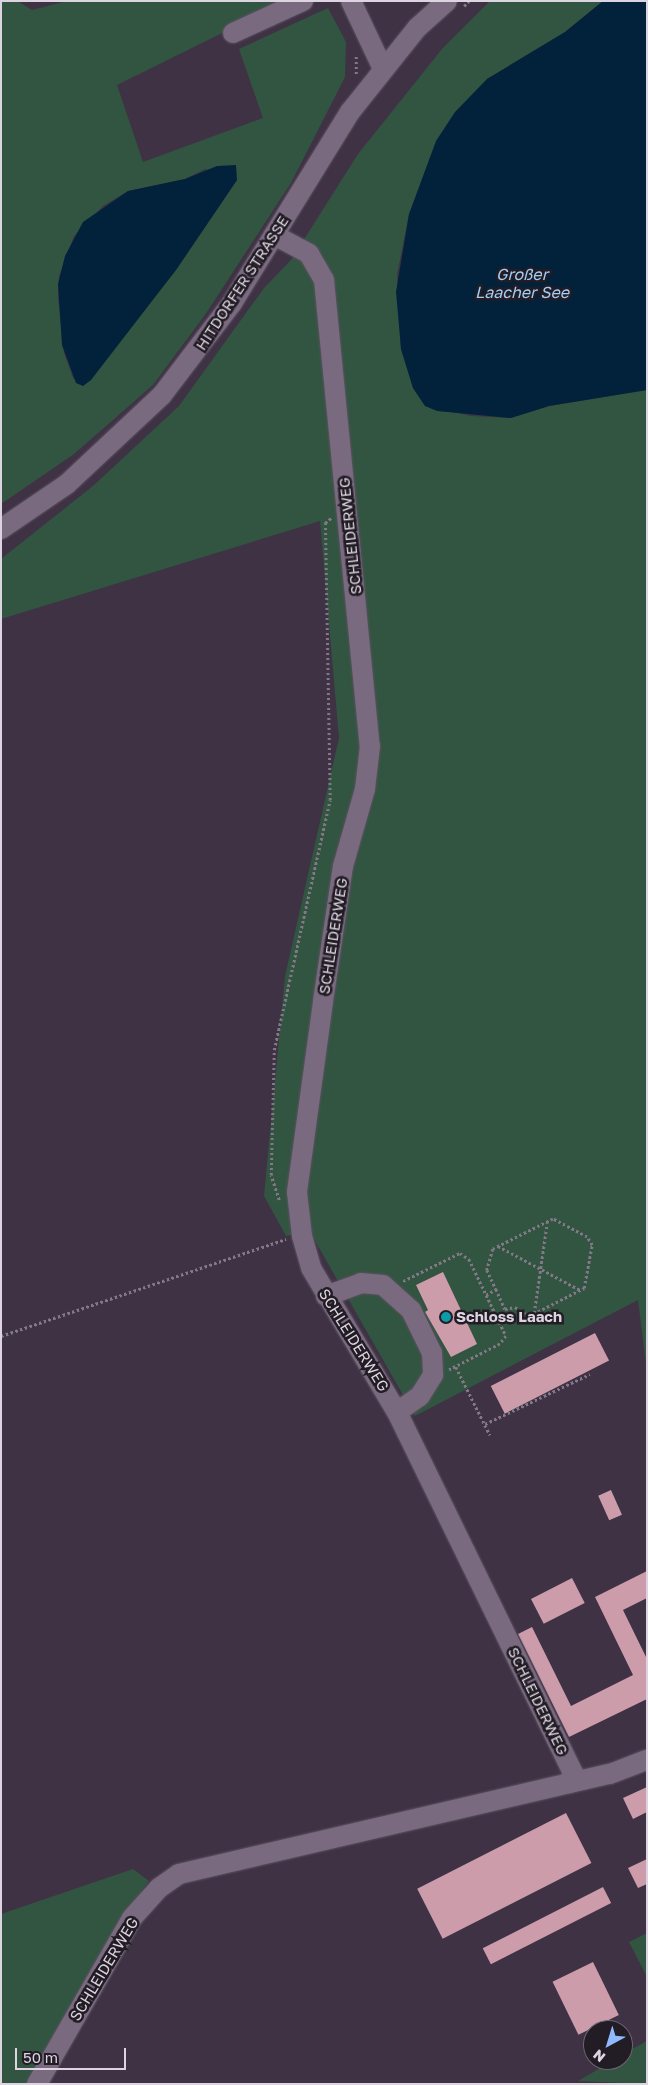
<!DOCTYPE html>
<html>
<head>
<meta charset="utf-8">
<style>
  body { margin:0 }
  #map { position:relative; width:648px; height:2085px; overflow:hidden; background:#3e3244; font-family:"Golos Text",sans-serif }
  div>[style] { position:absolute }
  .green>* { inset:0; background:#325541 }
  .water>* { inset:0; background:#02223c }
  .building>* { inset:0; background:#cc9cab; transform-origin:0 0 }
  .path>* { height:2.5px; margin-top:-1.25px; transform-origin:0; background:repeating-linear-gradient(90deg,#827887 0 2.5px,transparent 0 5px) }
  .roads { filter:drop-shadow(0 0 1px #5c5161) drop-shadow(0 0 1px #5c5161) }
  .minor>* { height:20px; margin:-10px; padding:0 10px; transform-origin:10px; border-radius:10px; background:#796a7f }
  .dots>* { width:14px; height:14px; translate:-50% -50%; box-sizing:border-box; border:2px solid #221c25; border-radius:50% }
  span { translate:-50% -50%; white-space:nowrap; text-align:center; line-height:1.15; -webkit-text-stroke:5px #221c25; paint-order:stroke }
  .street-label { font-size:15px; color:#dcd4e0 }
  .poi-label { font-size:15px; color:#dcd4e0; font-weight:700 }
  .left { translate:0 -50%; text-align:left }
  .water-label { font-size:16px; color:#a2cdf5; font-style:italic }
  .frame { position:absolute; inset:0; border:2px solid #dcd4e0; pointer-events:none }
  .north { position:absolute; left:583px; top:2020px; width:50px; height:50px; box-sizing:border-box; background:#221c25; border:1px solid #6c6670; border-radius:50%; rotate:219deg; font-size:14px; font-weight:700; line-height:20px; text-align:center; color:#dcd4e0 }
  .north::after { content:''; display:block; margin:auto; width:18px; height:22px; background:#90b8fd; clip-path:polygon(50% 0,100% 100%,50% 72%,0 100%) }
  .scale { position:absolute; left:15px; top:2048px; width:111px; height:22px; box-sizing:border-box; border:2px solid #dcd4e0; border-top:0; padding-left:6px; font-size:15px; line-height:18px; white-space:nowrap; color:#dcd4e0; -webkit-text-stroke:4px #221c25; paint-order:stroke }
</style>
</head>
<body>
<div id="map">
  <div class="green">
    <div style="clip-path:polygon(evenodd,1px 1px,19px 2px,32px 10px,67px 1px,287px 1px,117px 85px,143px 162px,263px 118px,239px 49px,328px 8px,346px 42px,345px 77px,291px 183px,205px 315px,153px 385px,74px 454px,1px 504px,1px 1px,205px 169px,237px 180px,176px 270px,83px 386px,73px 378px,64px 353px,58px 298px,59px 276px,74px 236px,103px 206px,128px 191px,185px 179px,205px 169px)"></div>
    <div style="clip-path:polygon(490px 1px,603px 1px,565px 32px,487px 79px,409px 214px,397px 275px,401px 349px,413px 388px,425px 406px,471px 416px,511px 418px,549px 406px,647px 390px,647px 1372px,638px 1300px,415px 1416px,310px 1232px,286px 1236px,264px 1196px,285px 976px,339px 738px,320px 521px,1px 619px,1px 559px,93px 486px,179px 406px,264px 288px,291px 260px,358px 154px,442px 49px)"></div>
    <div style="clip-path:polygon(133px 1869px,149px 1881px,117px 1925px,26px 2084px,1px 2084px,1px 1914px)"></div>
    <div style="clip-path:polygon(647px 1933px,647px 1977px,629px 1942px)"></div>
    <div style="clip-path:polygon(647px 2041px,647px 2084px,578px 2081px,614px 2060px,623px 2060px,623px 2054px)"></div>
  </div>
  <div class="water">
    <div style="clip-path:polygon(603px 1px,647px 1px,647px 390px,549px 406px,511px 418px,437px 411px,425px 406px,413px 388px,401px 349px,396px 292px,409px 214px,436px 141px,455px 112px,487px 79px,565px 32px)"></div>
    <div style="clip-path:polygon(236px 165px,237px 180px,176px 270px,91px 380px,83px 386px,76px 383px,62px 345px,58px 284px,65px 256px,83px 222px,128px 191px,185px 179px,217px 166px)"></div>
  </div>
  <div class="building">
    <div style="clip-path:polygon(443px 1272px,477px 1344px,451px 1357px,425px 1312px,428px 1310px,416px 1285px)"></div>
    <div style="left:595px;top:1333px;width:31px;height:117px;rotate:63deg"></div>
    <div style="left:611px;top:1490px;width:27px;height:14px;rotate:66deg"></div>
    <div style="clip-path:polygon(647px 1571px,647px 1598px,623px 1610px,647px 1659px,647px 1699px,569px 1737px,518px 1634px,532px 1627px,571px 1706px,633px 1675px,595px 1597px)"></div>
    <div style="left:572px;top:1578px;width:28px;height:46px;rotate:63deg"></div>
    <div style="clip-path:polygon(647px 1787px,647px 1812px,633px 1819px,623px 1798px)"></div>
    <div style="left:566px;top:1813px;width:56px;height:167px;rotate:63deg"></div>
    <div style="clip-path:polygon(647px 1859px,647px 1884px,638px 1888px,628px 1868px)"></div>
    <div style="left:603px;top:1887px;width:18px;height:135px;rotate:63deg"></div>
    <div style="left:593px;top:1962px;width:59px;height:45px;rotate:64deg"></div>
  </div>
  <div class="path">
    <div style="left:464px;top:6px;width:7px;rotate:-45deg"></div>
    <div style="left:356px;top:74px;width:19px;rotate:-90deg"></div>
    <div style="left:279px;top:1200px;width:26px;rotate:-108deg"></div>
    <div style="left:271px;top:1175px;width:125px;rotate:-88.6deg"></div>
    <div style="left:274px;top:1050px;width:256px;rotate:-77.4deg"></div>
    <div style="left:330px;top:800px;width:277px;rotate:-91deg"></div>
    <div style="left:325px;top:523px;width:8px;rotate:-40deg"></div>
    <div style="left:498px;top:1246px;width:93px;rotate:28.2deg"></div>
    <div style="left:403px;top:1281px;width:64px;rotate:-26.2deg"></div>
    <div style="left:460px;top:1253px;width:11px;rotate:34deg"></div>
    <div style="left:469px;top:1259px;width:85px;rotate:64.3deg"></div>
    <div style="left:506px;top:1336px;width:10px;rotate:127deg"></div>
    <div style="left:500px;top:1344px;width:57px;rotate:153deg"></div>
    <div style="left:486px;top:1295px;width:12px;rotate:-31deg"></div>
    <div style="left:496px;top:1289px;width:22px;rotate:66deg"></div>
    <div style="left:505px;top:1309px;width:10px;rotate:-11deg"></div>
    <div style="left:515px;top:1307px;width:17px;rotate:33deg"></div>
    <div style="left:529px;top:1316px;width:62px;rotate:-27deg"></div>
    <div style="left:584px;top:1288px;width:44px;rotate:-79.5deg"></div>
    <div style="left:592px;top:1245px;width:9px;rotate:-122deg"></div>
    <div style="left:587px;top:1237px;width:38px;rotate:-152deg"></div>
    <div style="left:553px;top:1219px;width:67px;rotate:153.4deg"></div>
    <div style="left:493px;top:1249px;width:22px;rotate:106deg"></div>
    <div style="left:487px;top:1270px;width:21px;rotate:65deg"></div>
    <div style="left:534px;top:1313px;width:91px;rotate:-81.8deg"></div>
    <div style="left:1px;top:1336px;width:301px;rotate:-18.8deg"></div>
    <div style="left:456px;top:1367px;width:76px;rotate:63.4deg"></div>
    <div style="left:485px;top:1424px;width:116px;rotate:-25.5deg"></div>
  </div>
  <div class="roads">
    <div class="minor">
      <div style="left:351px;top:1px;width:75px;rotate:64.8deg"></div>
      <div style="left:233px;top:33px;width:77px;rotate:-24.6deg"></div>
      <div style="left:274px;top:235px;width:40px;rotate:28deg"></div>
      <div style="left:309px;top:254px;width:30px;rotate:60deg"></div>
      <div style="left:324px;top:280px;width:468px;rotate:84.4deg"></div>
      <div style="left:370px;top:746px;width:43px;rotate:96.6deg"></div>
      <div style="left:365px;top:789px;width:80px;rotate:105.9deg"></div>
      <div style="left:343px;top:866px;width:137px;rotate:98.4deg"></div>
      <div style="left:323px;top:1002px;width:192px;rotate:97.8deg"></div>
      <div style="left:297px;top:1192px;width:44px;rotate:83.5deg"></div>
      <div style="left:302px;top:1236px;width:33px;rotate:74deg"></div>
      <div style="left:311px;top:1268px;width:168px;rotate:59.2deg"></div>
      <div style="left:397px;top:1412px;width:402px;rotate:64deg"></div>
      <div style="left:573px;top:1773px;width:11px;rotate:112deg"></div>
      <div style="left:1px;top:529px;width:80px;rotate:-34.3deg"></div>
      <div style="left:67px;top:484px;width:130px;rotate:-43.1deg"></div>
      <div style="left:162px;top:395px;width:116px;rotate:-52.7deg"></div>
      <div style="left:232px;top:303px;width:225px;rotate:-58.3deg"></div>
      <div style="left:350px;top:112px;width:107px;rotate:-51.4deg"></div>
      <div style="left:417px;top:28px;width:40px;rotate:-42deg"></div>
      <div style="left:326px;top:1296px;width:37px;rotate:-20deg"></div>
      <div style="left:361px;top:1283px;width:22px;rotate:5deg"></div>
      <div style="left:383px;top:1285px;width:38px;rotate:42deg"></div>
      <div style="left:411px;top:1310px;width:48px;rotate:64deg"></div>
      <div style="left:432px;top:1353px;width:22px;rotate:87deg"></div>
      <div style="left:433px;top:1375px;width:25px;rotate:122deg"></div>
      <div style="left:420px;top:1396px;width:28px;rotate:145deg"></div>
      <div style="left:37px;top:2084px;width:191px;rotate:-60.2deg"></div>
      <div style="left:132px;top:1918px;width:40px;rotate:-48deg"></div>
      <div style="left:159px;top:1888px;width:24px;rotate:-35deg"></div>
      <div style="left:179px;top:1874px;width:442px;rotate:-13.1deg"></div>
      <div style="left:610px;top:1774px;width:40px;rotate:-21deg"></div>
    </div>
  </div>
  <div class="dots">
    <div style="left:446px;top:1317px;background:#0f9aa8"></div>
  </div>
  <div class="street-label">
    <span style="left:242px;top:283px;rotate:-57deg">HITDORFER STRASSE</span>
    <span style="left:350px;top:536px;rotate:-96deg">SCHLEIDERWEG</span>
    <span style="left:333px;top:936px;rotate:-81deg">SCHLEIDERWEG</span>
    <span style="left:354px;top:1340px;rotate:58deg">SCHLEIDERWEG</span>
    <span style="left:538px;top:1701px;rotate:64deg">SCHLEIDERWEG</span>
    <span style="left:104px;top:1969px;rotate:-59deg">SCHLEIDERWEG</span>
  </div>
  <div class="poi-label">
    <span class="left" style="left:456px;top:1317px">Schloss Laach</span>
  </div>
  <div class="water-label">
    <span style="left:522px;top:283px">Großer<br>Laacher See</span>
  </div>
  <div class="frame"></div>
  <div class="north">N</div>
  <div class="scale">50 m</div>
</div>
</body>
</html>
